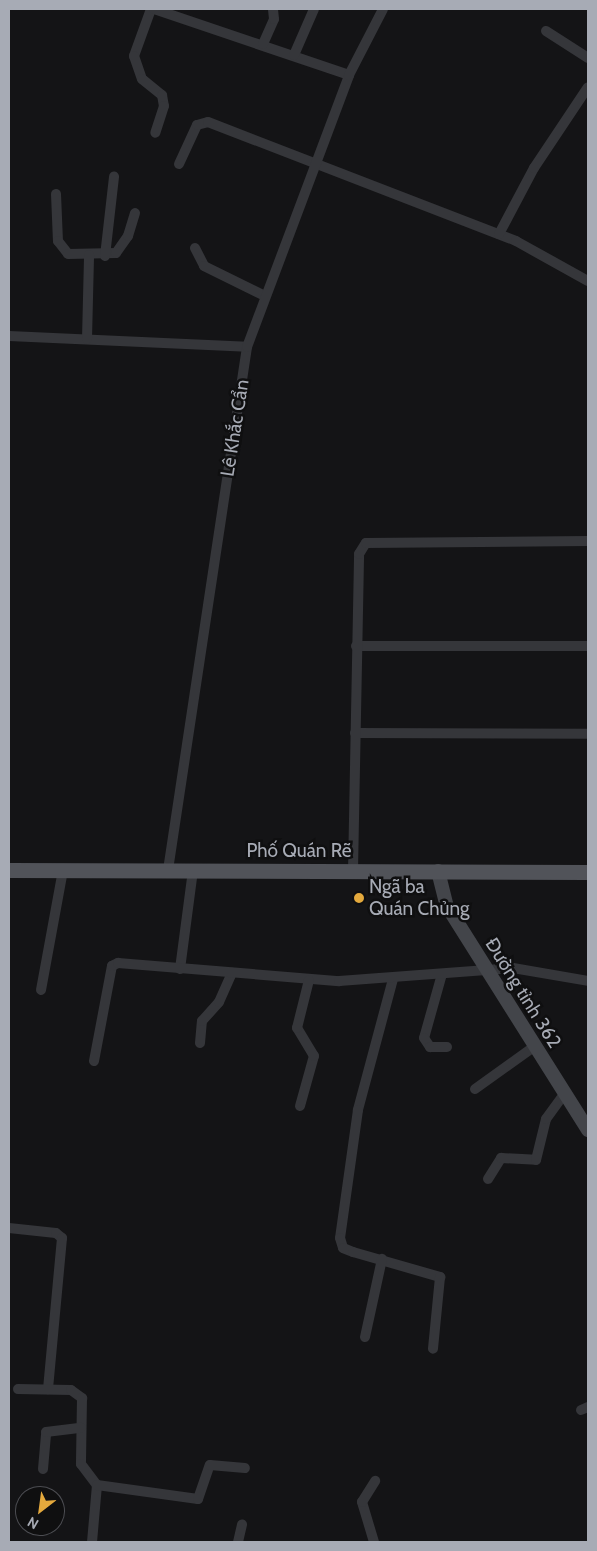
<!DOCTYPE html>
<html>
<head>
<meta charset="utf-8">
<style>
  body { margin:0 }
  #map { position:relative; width:597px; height:1551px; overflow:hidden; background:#141416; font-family:Cabin,sans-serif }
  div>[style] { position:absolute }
  .minor>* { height:10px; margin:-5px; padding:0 5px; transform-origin:5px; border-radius:5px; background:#35363a }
  .secondary>* { height:14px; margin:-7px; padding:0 7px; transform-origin:7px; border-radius:7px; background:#43454a }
  .primary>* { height:15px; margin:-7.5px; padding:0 7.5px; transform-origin:7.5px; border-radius:7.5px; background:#515359 }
  .dots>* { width:14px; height:14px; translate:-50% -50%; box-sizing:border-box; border:2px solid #0f0f10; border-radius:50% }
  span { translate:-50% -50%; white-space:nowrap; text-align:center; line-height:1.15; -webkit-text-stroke:5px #0f0f10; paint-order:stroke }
  .street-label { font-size:19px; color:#a7abb5 }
  .poi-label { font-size:19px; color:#a7abb5 }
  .left { translate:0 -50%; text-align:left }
  .frame { position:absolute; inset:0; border:10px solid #a7abb5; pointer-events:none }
  .north { position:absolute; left:15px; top:1486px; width:50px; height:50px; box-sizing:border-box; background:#0f0f10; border:1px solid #4c4d52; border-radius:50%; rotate:210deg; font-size:14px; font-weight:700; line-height:20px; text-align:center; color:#a7abb5 }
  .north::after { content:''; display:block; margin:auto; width:18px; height:22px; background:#e4a93d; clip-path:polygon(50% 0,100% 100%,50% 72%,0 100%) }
</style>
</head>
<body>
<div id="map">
  <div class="minor">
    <div style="left:151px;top:9px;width:50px;rotate:109.9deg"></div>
    <div style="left:134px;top:56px;width:24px;rotate:71deg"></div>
    <div style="left:142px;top:79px;width:26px;rotate:39deg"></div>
    <div style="left:162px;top:95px;width:11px;rotate:80deg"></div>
    <div style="left:164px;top:106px;width:28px;rotate:108deg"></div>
    <div style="left:154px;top:9px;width:206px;rotate:18.7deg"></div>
    <div style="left:546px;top:31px;width:50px;rotate:32.7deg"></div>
    <div style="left:263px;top:44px;width:27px;rotate:-66deg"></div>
    <div style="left:274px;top:19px;width:10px;rotate:-96deg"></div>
    <div style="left:294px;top:55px;width:50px;rotate:-66.5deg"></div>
    <div style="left:179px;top:164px;width:43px;rotate:-65.2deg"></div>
    <div style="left:197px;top:125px;width:11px;rotate:-15deg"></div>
    <div style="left:208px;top:122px;width:330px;rotate:21.1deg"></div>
    <div style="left:516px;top:241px;width:82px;rotate:29.1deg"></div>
    <div style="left:56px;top:194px;width:47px;rotate:87.6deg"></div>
    <div style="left:58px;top:241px;width:16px;rotate:52deg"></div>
    <div style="left:68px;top:254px;width:48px;rotate:-1.2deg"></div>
    <div style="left:116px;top:253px;width:21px;rotate:-55deg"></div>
    <div style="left:128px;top:236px;width:24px;rotate:-73deg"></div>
    <div style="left:499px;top:234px;width:75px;rotate:-62.1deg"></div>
    <div style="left:534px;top:168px;width:97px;rotate:-56.3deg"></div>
    <div style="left:195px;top:248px;width:20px;rotate:63deg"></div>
    <div style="left:204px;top:266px;width:68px;rotate:26.2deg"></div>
    <div style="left:105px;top:256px;width:80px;rotate:-83.5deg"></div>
    <div style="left:9px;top:336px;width:238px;rotate:2.6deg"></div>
    <div style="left:87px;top:339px;width:84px;rotate:-88.6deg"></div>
    <div style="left:356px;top:646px;width:232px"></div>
    <div style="left:355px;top:733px;width:233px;rotate:0.2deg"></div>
    <div style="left:168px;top:870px;width:529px;rotate:-81.41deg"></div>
    <div style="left:247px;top:347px;width:290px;rotate:-69.4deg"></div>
    <div style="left:349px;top:75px;width:74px;rotate:-62.7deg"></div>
    <div style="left:353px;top:871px;width:317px;rotate:-88.9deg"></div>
    <div style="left:359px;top:554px;width:13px;rotate:-58deg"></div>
    <div style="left:366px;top:543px;width:222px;rotate:-0.5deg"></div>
    <div style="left:180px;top:969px;width:100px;rotate:-82.5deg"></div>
    <div style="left:442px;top:974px;width:66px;rotate:105.7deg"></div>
    <div style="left:424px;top:1038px;width:11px;rotate:56deg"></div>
    <div style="left:430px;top:1047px;width:17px"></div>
    <div style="left:393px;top:979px;width:136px;rotate:105deg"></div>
    <div style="left:358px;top:1110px;width:129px;rotate:98deg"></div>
    <div style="left:340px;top:1238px;width:10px;rotate:73deg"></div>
    <div style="left:343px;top:1248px;width:11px;rotate:22deg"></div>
    <div style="left:353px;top:1252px;width:91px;rotate:16deg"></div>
    <div style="left:440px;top:1277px;width:72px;rotate:95.6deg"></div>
    <div style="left:41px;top:990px;width:122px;rotate:-79.6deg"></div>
    <div style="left:200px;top:1043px;width:22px;rotate:-85deg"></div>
    <div style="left:202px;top:1021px;width:25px;rotate:-48deg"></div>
    <div style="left:219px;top:1002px;width:32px;rotate:-66deg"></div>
    <div style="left:94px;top:1061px;width:97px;rotate:-79.3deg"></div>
    <div style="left:112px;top:966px;width:7px;rotate:-27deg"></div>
    <div style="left:118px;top:963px;width:222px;rotate:4.7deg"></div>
    <div style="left:339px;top:981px;width:174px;rotate:-4.3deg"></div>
    <div style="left:513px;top:968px;width:76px;rotate:9.8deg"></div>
    <div style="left:475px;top:1089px;width:74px;rotate:-35.6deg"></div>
    <div style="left:300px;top:1106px;width:52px;rotate:-74.4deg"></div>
    <div style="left:314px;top:1056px;width:33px;rotate:-121deg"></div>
    <div style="left:297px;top:1028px;width:49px;rotate:-76deg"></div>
    <div style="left:488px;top:1179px;width:25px;rotate:-58deg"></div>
    <div style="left:501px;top:1158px;width:35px;rotate:3deg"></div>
    <div style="left:536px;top:1160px;width:42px;rotate:-76.3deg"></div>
    <div style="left:546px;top:1119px;width:32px;rotate:-54deg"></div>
    <div style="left:9px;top:1228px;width:47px;rotate:6.1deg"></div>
    <div style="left:56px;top:1233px;width:8px;rotate:40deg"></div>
    <div style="left:62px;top:1238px;width:152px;rotate:95.3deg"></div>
    <div style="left:365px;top:1337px;width:80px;rotate:-77.7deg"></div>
    <div style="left:18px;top:1389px;width:53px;rotate:1.1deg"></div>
    <div style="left:71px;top:1390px;width:14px;rotate:36deg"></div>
    <div style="left:82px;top:1398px;width:66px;rotate:90.9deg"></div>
    <div style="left:81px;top:1464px;width:26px;rotate:53deg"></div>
    <div style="left:97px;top:1485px;width:57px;rotate:95deg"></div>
    <div style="left:581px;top:1410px;width:8px;rotate:-23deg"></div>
    <div style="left:43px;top:1469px;width:37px;rotate:-85deg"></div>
    <div style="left:46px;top:1432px;width:35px;rotate:-7deg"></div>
    <div style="left:97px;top:1485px;width:102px;rotate:7.9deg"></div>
    <div style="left:198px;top:1499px;width:36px;rotate:-71deg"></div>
    <div style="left:210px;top:1465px;width:35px;rotate:5deg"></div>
    <div style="left:238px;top:1542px;width:18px;rotate:-77deg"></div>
    <div style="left:374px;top:1542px;width:42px;rotate:-106.7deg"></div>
    <div style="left:362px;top:1502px;width:25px;rotate:-58deg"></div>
  </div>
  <div class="secondary">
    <div style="left:438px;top:871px;width:36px;rotate:76deg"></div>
    <div style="left:447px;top:906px;width:265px;rotate:57.8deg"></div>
  </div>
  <div class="primary">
    <div style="left:9px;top:870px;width:579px;rotate:0.2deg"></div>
  </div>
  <div class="dots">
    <div style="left:359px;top:898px;background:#e4a93d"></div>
  </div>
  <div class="street-label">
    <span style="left:235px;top:428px;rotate:-81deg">Lê Khắc Cẩn</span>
    <span style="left:299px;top:851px">Phố Quán Rẽ</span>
    <span style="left:523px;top:993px;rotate:58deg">Đường tỉnh 362</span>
  </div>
  <div class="poi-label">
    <span class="left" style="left:369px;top:898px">Ngã ba<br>Quán Chủng</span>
  </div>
  <div class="frame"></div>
  <div class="north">N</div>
</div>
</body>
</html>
